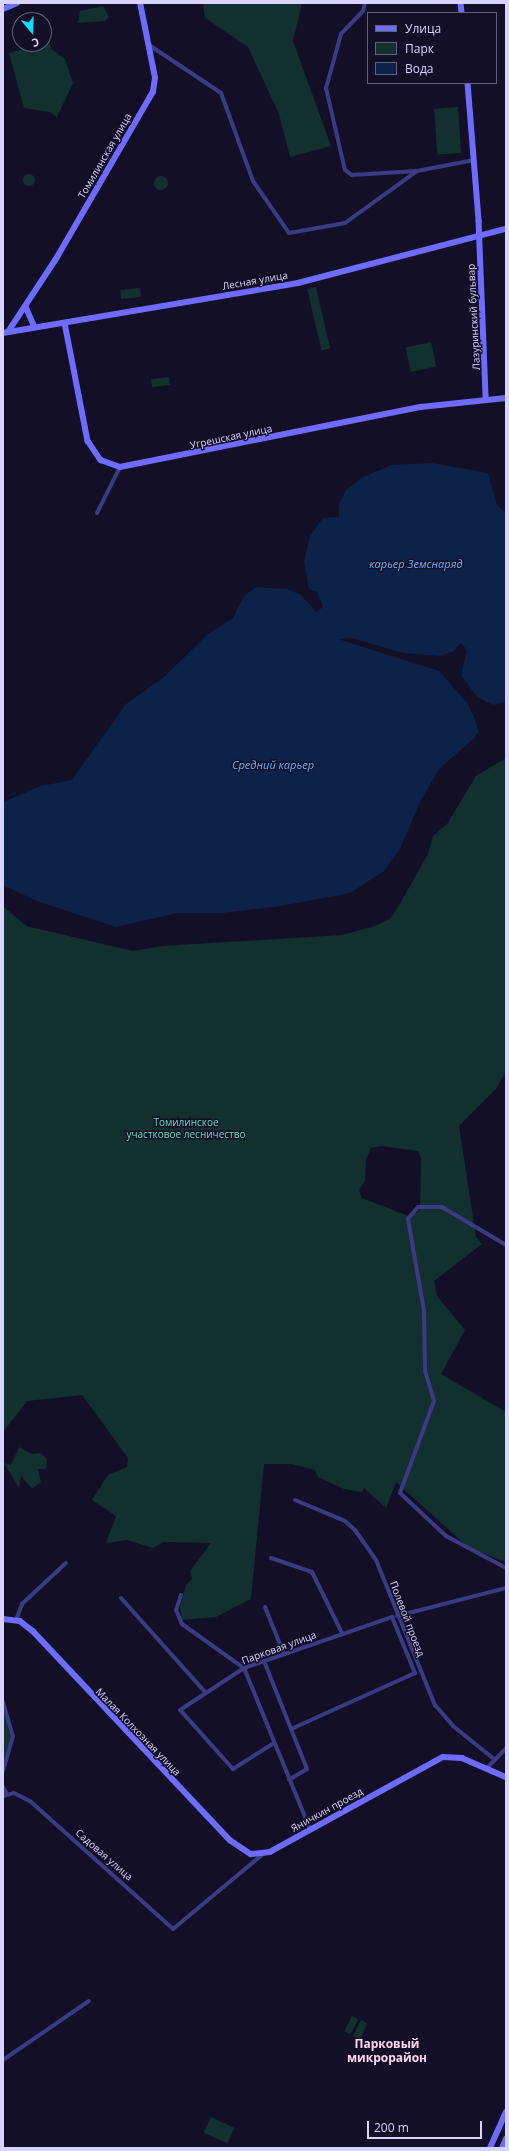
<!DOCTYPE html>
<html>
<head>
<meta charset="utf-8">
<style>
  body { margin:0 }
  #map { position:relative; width:509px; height:2151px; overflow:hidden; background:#130f26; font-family:"Open Sans",sans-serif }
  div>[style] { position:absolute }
  .green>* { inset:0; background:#12302f; transform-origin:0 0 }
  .round { border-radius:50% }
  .water>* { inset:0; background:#0c2248 }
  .street>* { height:4px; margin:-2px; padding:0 2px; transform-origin:2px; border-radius:2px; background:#3d3a85 }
  .secondary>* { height:5.5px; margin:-2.75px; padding:0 2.75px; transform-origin:2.75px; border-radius:2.75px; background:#6f6bff }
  span { translate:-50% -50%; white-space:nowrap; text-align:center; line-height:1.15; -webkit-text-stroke:3px #130f26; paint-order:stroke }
  .street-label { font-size:10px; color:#d9d4ff }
  .park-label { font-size:10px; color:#5fe0c0 }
  .water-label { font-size:11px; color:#62b6ff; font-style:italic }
  .quarter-label { font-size:12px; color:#ffd6f0; font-weight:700 }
  .frame { position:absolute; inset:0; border:4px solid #d9d4ff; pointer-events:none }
  .legend { position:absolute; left:367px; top:12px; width:130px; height:72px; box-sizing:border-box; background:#130f26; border:1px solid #625e7d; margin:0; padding:5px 7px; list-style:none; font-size:12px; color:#d9d4ff }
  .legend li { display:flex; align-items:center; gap:8px; height:20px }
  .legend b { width:20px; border:1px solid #625e7d }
  .north { position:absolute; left:12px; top:12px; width:40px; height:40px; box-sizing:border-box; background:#130f26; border:1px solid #625e7d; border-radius:50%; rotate:161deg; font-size:11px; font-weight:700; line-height:16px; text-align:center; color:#d9d4ff }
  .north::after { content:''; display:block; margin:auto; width:14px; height:18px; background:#00e5ff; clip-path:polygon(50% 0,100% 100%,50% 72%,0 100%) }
  .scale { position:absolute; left:367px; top:2121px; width:115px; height:18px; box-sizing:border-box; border:2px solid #d9d4ff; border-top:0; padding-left:5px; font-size:12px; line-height:14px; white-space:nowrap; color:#d9d4ff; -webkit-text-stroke:3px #130f26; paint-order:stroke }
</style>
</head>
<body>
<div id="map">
  <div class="green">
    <div style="clip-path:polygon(203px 3px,302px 3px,293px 41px,331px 146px,290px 157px,279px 114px,248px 47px,205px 18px)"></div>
    <div style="clip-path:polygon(103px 6px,109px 17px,105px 21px,78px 23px,80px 11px)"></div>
    <div style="clip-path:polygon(37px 14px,44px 14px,51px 49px,65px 59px,73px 83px,57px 117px,50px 112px,24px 108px,9px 53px,44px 44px,44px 20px,38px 20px)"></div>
    <div style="left:458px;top:107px;width:46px;height:24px;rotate:86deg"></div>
    <div class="round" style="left:23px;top:174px;width:12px;height:12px"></div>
    <div class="round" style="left:154px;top:176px;width:14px;height:14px"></div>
    <div style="left:316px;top:287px;width:63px;height:9px;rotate:77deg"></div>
    <div style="left:140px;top:288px;width:9px;height:20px;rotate:84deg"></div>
    <div style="left:431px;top:342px;width:25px;height:26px;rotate:78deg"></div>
    <div style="left:169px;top:377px;width:8px;height:18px;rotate:83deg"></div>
    <div style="clip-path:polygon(evenodd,506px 758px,506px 1071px,496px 1089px,459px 1126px,476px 1237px,482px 1244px,434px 1281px,437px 1296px,465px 1330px,441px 1374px,506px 1412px,506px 1562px,469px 1548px,396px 1482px,386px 1508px,364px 1488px,362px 1492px,344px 1489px,318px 1477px,315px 1470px,291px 1464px,264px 1464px,251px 1599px,216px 1617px,182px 1620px,180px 1607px,186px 1585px,192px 1579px,190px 1571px,211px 1543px,164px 1542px,153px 1548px,127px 1540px,106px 1543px,116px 1516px,92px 1500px,108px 1475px,127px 1467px,128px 1458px,82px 1395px,27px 1401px,3px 1432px,3px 906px,26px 926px,133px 951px,162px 946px,342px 935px,375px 926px,390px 919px,397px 909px,428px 854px,433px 836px,447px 824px,476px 776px,506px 758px,381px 1146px,418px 1151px,421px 1158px,420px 1210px,411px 1217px,362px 1198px,359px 1190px,365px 1181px,366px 1159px,371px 1148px,381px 1146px)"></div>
    <div style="clip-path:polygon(19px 1447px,32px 1454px,41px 1453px,47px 1459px,46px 1469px,38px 1469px,41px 1482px,32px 1489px,21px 1476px,19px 1488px,4px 1463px,11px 1465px)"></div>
    <div style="clip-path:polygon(3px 1707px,11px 1738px,3px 1764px)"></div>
    <div style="left:352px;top:2016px;width:7px;height:17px;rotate:27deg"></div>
    <div style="clip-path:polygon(361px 2020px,367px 2023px,361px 2039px,353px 2036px)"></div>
    <div style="left:211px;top:2117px;width:26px;height:17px;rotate:25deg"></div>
  </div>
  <div class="water">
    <div style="clip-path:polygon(432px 463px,488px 473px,497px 505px,506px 513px,506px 701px,493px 705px,477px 697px,461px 675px,467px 650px,461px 643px,454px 651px,440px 656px,403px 653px,352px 638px,338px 639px,439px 671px,468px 704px,477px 724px,478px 733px,473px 739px,439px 769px,420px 802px,400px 849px,384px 871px,350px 893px,281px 906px,222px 913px,178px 913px,116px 927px,37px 901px,3px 885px,3px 802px,41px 786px,72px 780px,126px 704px,164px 677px,208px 634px,233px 618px,244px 596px,256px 587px,287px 589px,301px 595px,316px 612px,323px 607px,317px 592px,309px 589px,304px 561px,310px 536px,323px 518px,339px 517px,339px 504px,346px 490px,361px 478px,391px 465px)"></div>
  </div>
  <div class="street">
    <div style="left:365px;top:3px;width:8px;rotate:104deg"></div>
    <div style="left:363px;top:11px;width:32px;rotate:134deg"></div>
    <div style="left:341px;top:34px;width:56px;rotate:105.5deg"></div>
    <div style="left:326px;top:88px;width:84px;rotate:77deg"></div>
    <div style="left:345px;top:170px;width:9px;rotate:36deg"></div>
    <div style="left:352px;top:175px;width:65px;rotate:-3.5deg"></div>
    <div style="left:149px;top:45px;width:87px;rotate:33.7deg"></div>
    <div style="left:221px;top:93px;width:94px;rotate:70deg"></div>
    <div style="left:253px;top:181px;width:63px;rotate:55.3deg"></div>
    <div style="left:289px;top:233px;width:57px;rotate:-10.1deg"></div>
    <div style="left:345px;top:223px;width:89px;rotate:-35.8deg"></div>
    <div style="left:417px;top:171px;width:58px;rotate:-10.9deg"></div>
    <div style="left:97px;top:513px;width:51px;rotate:-63.4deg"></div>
    <div style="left:506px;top:1245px;width:74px;rotate:-149.3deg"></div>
    <div style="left:442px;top:1207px;width:24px;rotate:180deg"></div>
    <div style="left:418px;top:1207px;width:16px;rotate:130deg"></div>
    <div style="left:408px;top:1219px;width:93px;rotate:80.1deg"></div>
    <div style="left:424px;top:1311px;width:60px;rotate:89deg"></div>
    <div style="left:425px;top:1371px;width:31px;rotate:73deg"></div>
    <div style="left:434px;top:1401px;width:98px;rotate:110.3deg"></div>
    <div style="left:400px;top:1493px;width:63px;rotate:43.1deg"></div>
    <div style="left:446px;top:1536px;width:68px;rotate:28.1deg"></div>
    <div style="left:295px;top:1500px;width:54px;rotate:22.8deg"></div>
    <div style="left:345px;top:1521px;width:13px;rotate:42deg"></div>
    <div style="left:355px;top:1530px;width:37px;rotate:55deg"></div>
    <div style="left:376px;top:1560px;width:157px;rotate:67.9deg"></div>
    <div style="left:435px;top:1705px;width:28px;rotate:49deg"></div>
    <div style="left:453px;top:1726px;width:53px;rotate:38.8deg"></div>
    <div style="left:271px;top:1558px;width:43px;rotate:18.9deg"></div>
    <div style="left:312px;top:1572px;width:68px;rotate:63.8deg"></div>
    <div style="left:181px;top:1595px;width:16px;rotate:108deg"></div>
    <div style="left:176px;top:1610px;width:15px;rotate:67deg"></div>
    <div style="left:182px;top:1624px;width:76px;rotate:35.4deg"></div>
    <div style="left:244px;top:1668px;width:174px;rotate:67.7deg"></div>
    <div style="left:121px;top:1598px;width:127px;rotate:48.2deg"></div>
    <div style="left:265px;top:1607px;width:51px;rotate:68deg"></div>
    <div style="left:397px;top:1616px;width:113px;rotate:-14.4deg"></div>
    <div style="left:16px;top:1620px;width:17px;rotate:-69deg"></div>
    <div style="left:22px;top:1604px;width:60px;rotate:-43deg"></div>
    <div style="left:264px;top:1661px;width:116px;rotate:68.3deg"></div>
    <div style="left:307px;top:1769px;width:21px;rotate:149deg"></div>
    <div style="left:3px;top:1702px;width:35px;rotate:74deg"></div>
    <div style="left:13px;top:1736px;width:37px;rotate:106deg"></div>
    <div style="left:274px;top:1743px;width:49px;rotate:147.6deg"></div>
    <div style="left:233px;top:1769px;width:79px;rotate:-131.9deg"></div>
    <div style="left:180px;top:1710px;width:77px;rotate:-33.3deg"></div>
    <div style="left:244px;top:1668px;width:157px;rotate:-19deg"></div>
    <div style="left:392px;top:1617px;width:61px;rotate:67.7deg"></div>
    <div style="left:415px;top:1673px;width:136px;rotate:155.7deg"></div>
    <div style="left:487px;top:1768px;width:28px;rotate:-46deg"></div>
    <div style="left:3px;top:1787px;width:8px;rotate:60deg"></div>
    <div style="left:3px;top:1796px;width:11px;rotate:-15deg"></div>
    <div style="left:14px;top:1793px;width:18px;rotate:27deg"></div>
    <div style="left:30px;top:1801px;width:192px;rotate:41.8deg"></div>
    <div style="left:173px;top:1929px;width:117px;rotate:-39.8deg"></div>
    <div style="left:3px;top:2060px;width:104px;rotate:-34.5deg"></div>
  </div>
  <div class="secondary">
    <div style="left:461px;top:3px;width:10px;rotate:84deg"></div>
    <div style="left:3px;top:9px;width:15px;rotate:-23deg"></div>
    <div style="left:468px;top:83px;width:138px;rotate:85.4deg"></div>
    <div style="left:479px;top:221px;width:176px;rotate:87.7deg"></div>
    <div style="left:26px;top:307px;width:22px;rotate:66deg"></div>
    <div style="left:65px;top:323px;width:120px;rotate:79deg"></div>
    <div style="left:88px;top:441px;width:23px;rotate:56deg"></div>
    <div style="left:101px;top:460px;width:20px;rotate:20deg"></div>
    <div style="left:120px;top:467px;width:307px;rotate:-11.3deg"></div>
    <div style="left:421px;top:407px;width:85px;rotate:-6deg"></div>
    <div style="left:8px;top:332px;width:87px;rotate:-56.7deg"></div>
    <div style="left:56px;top:259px;width:193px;rotate:-59.9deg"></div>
    <div style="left:153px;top:92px;width:14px;rotate:-82deg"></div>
    <div style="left:155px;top:78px;width:76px;rotate:-101.3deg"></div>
    <div style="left:3px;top:333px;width:299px;rotate:-9.6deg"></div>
    <div style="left:298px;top:283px;width:215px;rotate:-14.6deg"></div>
    <div style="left:3px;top:1619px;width:17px;rotate:7deg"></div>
    <div style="left:20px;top:1621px;width:16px;rotate:38deg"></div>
    <div style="left:33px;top:1631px;width:287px;rotate:46.7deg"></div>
    <div style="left:230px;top:1840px;width:25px;rotate:34deg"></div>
    <div style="left:251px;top:1854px;width:19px;rotate:-6deg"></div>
    <div style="left:270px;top:1852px;width:197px;rotate:-28.8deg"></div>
    <div style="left:443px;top:1757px;width:19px;rotate:3deg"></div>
    <div style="left:462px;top:1758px;width:48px;rotate:23.4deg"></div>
    <div style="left:490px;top:2148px;width:39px;rotate:-66deg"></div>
    <div style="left:502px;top:2148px;width:10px;rotate:-66deg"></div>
  </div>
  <div class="street-label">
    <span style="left:105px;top:156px;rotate:-60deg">Томилинская улица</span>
    <span style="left:255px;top:281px;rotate:-10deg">Лесная улица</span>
    <span style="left:474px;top:317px;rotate:-93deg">Лазуринский бульвар</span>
    <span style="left:231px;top:437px;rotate:-12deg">Угрешская улица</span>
    <span style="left:407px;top:1619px;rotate:69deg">Полевой проезд</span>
    <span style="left:279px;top:1648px;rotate:-20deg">Парковая улица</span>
    <span style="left:138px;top:1732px;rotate:46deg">Малая Колхозная улица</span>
    <span style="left:327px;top:1810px;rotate:-29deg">Яничкин проезд</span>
    <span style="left:104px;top:1855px;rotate:41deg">Садовая улица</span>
  </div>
  <div class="park-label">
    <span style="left:186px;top:1128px">Томилинское<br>участковое лесничество</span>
  </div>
  <div class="water-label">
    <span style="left:416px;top:564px">карьер Земснаряд</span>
    <span style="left:273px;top:765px">Средний карьер</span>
  </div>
  <div class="quarter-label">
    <span style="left:387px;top:2051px">Парковый<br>микрорайон</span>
  </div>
  <div class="frame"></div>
  <ul class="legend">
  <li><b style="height:5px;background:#6f6bff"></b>Улица</li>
  <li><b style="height:11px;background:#12302f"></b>Парк</li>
  <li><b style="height:11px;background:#0c2248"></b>Вода</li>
  </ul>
  <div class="north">С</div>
  <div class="scale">200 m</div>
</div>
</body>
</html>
